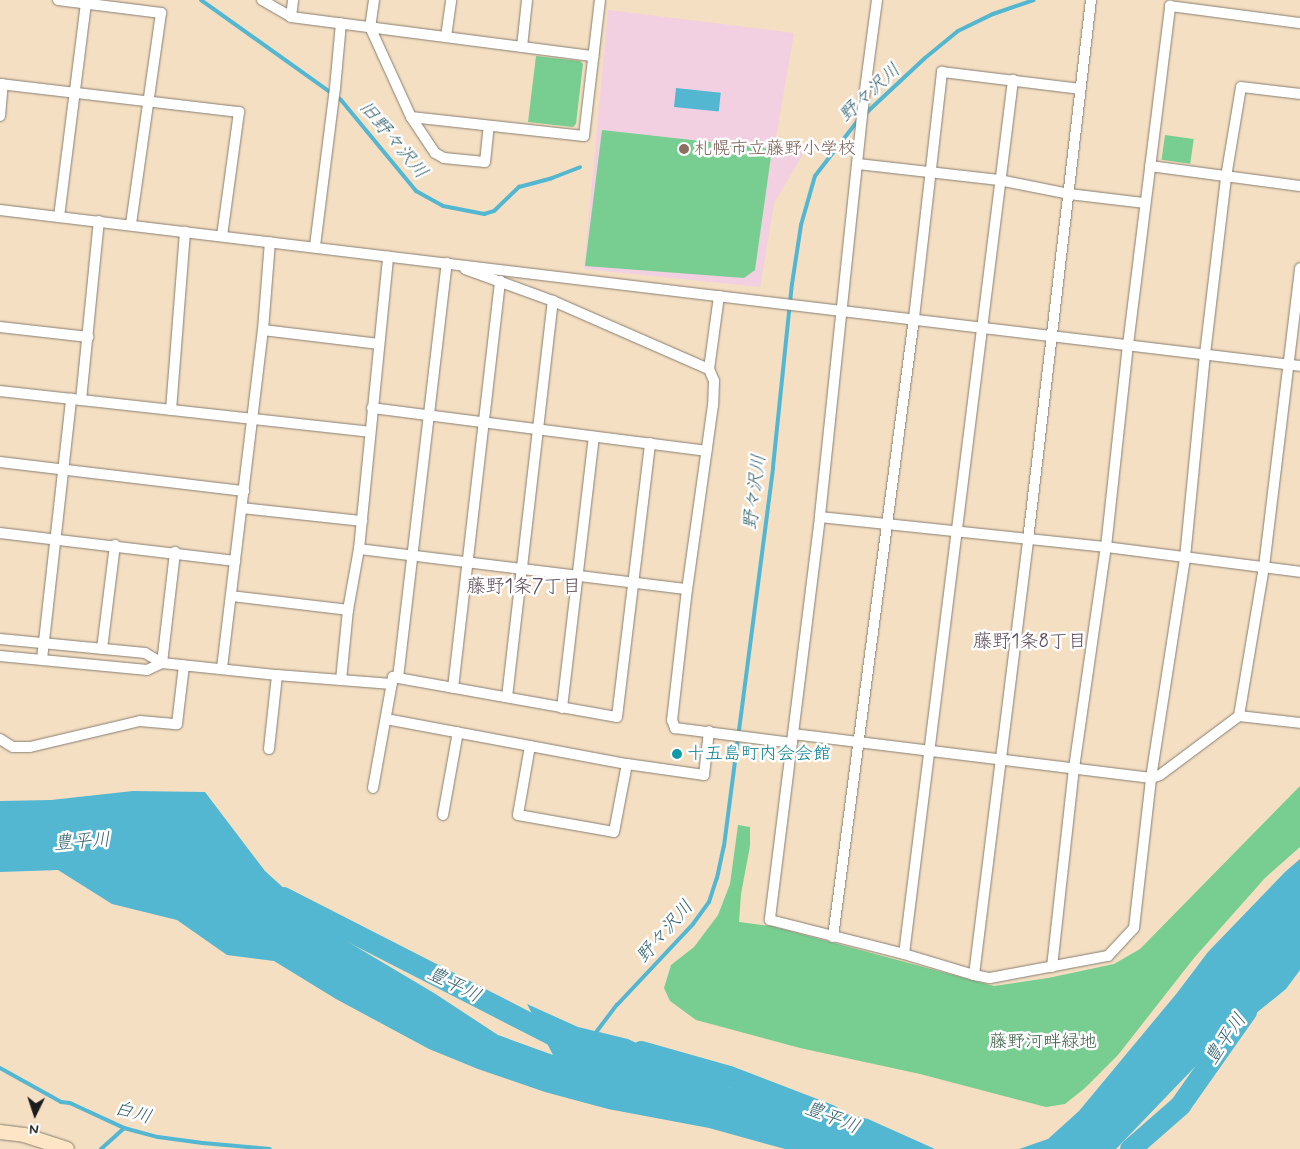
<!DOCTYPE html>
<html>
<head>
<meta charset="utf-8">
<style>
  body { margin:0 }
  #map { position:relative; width:1300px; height:1149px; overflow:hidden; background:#f4dfc3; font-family:Mynerve,"Klee One",sans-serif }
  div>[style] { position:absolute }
  .built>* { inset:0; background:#f2cfe1 }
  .green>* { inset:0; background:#78ce91; transform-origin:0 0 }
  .water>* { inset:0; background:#53b7d2; transform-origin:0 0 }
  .stream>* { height:4px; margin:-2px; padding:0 2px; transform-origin:2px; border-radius:2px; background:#53b7d2 }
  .river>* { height:21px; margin:-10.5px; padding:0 10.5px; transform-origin:10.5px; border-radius:10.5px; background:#53b7d2 }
  .roads { filter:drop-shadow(0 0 1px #887e70) drop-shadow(0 0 1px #887e70) }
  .street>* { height:10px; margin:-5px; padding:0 5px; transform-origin:5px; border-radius:5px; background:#fff }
  .secondary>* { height:14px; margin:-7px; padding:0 7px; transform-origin:7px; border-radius:7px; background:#fde5c5 }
  .dots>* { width:14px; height:14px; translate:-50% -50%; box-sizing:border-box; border:2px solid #fff; border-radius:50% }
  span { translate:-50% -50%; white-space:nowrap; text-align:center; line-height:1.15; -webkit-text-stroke:5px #fff; paint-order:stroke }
  .education-label { font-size:18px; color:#785e54 }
  .left { translate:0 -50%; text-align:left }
  .culture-label { font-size:18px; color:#0d838f }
  .park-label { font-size:18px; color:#41634b }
  .water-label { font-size:19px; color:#35626e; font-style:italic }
  .neighbourhood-label { font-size:19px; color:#60505f }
  .north { position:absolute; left:10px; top:1089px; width:50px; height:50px; -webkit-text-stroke:4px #fff; paint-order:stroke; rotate:184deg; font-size:14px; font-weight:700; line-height:20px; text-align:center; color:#1c1c1c }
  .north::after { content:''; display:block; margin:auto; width:18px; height:22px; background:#1c1c1c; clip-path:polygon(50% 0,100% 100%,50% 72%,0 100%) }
</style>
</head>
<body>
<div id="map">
  <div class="built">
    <div style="clip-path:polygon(608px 10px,794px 33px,774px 149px,806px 149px,774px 203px,760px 287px,584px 269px)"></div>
  </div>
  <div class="green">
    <div style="clip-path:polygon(536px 56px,580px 61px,583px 64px,576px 124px,573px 127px,528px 122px)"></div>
    <div style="clip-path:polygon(602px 130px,772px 149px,755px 270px,744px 278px,585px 266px)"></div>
    <div style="left:1165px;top:135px;width:29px;height:25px;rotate:8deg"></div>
    <div style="clip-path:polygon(1300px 786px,1300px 847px,1265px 878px,1194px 958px,1118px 1055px,1085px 1088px,1065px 1104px,1046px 1107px,920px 1074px,800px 1048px,696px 1020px,670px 1001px,664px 988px,671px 965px,694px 947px,718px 915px,730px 884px,738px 825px,750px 827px,750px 846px,741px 894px,739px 922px,771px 926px,994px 986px,1048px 978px,1114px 964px,1140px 949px)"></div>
  </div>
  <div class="water">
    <div style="left:676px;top:88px;width:45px;height:19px;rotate:6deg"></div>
    <div style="clip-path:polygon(133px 791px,205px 792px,265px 871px,333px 933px,434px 993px,498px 1035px,553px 1055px,527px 1004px,578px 1027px,628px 1039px,728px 1087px,868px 1119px,935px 1149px,785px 1149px,709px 1128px,608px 1109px,545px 1092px,478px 1069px,429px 1049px,336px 999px,274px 961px,227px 955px,177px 920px,112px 904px,58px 870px,0 872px,0 801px,51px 800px)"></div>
    <div style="clip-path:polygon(1300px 859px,1300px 970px,1286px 989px,1213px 1048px,1116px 1149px,1019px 1149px,1048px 1139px,1079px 1111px,1177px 993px,1208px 952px,1285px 872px)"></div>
  </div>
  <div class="stream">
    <div style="left:201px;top:0;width:172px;rotate:35.5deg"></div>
    <div style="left:341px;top:100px;width:118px;rotate:50.5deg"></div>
    <div style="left:416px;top:191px;width:31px;rotate:29deg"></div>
    <div style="left:443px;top:206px;width:42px;rotate:11deg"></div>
    <div style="left:484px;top:214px;width:10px;rotate:-17deg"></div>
    <div style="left:494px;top:211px;width:35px;rotate:-44deg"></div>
    <div style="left:519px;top:187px;width:34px;rotate:-15deg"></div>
    <div style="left:552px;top:178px;width:30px;rotate:-21deg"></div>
    <div style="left:865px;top:114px;width:82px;rotate:-43deg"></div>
    <div style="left:925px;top:58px;width:43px;rotate:-39.3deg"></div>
    <div style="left:958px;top:31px;width:39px;rotate:-26deg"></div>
    <div style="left:993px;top:14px;width:43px;rotate:-18.9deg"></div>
    <div style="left:594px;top:1035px;width:38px;rotate:-53deg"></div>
    <div style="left:617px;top:1005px;width:111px;rotate:-46.8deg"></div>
    <div style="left:693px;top:924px;width:27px;rotate:-54deg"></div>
    <div style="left:709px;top:902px;width:25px;rotate:-72deg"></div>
    <div style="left:717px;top:878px;width:33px;rotate:-78deg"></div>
    <div style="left:724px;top:846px;width:382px;rotate:-82.6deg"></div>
    <div style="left:773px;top:467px;width:184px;rotate:-84.1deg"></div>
    <div style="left:792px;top:284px;width:60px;rotate:-81.3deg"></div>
    <div style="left:801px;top:225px;width:51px;rotate:-74.1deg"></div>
    <div style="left:815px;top:176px;width:72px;rotate:-52.3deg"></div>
    <div style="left:0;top:1068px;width:70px;rotate:29.1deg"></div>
    <div style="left:61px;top:1102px;width:9px;rotate:6deg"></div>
    <div style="left:70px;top:1103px;width:60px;rotate:24.8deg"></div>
    <div style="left:124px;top:1128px;width:35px;rotate:15deg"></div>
    <div style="left:158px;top:1137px;width:45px;rotate:7.6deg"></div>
    <div style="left:203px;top:1143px;width:67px;rotate:5.1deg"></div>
    <div style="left:101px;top:1149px;width:31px;rotate:-42deg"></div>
  </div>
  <div class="river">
    <div style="left:283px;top:897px;width:317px;rotate:27.1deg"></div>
    <div style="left:641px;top:1051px;width:91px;rotate:15.9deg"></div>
    <div style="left:729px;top:1076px;width:108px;rotate:21.1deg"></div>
    <div style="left:1130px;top:1149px;width:67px;rotate:-41.3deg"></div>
    <div style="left:1180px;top:1105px;width:115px;rotate:-54.9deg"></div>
  </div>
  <div class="roads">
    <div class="street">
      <div style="left:58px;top:0;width:104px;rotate:7.2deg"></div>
      <div style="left:161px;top:13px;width:214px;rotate:98.1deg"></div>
      <div style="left:262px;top:0;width:34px;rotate:30deg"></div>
      <div style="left:291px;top:17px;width:305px;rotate:7.4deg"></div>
      <div style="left:374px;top:0;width:27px;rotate:98deg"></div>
      <div style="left:370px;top:27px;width:99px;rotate:65.5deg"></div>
      <div style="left:411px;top:117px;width:43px;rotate:56.3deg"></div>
      <div style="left:435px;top:153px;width:10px;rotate:29deg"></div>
      <div style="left:444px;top:158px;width:41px;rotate:5.6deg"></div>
      <div style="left:485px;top:162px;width:36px;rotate:-84deg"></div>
      <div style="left:877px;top:0;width:98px;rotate:97.6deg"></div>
      <div style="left:864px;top:97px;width:422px;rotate:96deg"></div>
      <div style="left:820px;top:517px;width:406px;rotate:97.1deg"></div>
      <div style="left:770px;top:920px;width:138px;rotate:14.2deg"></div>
      <div style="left:904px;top:954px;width:73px;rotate:16.7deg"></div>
      <div style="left:974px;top:975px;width:16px;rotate:11deg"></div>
      <div style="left:990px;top:978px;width:120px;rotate:-10.6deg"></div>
      <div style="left:1108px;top:956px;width:38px;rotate:-47deg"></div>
      <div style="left:1134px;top:928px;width:151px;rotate:-83.5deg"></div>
      <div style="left:1151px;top:778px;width:223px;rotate:-81.2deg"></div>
      <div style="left:1185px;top:558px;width:205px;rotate:-84.4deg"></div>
      <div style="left:1205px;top:354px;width:178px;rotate:-83.2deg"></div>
      <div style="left:1226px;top:177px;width:91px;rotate:-80.5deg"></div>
      <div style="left:1241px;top:87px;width:59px;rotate:6.8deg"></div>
      <div style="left:291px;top:17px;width:17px;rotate:-83deg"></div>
      <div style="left:446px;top:37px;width:37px;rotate:-82deg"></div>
      <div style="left:522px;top:47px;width:47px;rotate:-83.9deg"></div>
      <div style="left:0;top:84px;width:241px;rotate:6.7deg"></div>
      <div style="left:239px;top:112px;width:125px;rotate:97.8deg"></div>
      <div style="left:0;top:116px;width:32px;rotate:-85deg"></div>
      <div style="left:411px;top:117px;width:174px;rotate:6.3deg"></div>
      <div style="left:584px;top:136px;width:137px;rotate:-83.3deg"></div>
      <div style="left:858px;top:164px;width:142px;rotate:6.5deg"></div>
      <div style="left:999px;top:180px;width:71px;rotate:11.3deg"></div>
      <div style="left:1069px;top:194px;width:77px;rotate:6.8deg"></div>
      <div style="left:1150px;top:166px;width:151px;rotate:7.6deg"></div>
      <div style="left:0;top:210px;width:1309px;rotate:6.84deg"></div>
      <div style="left:59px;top:217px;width:215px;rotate:-82.8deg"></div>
      <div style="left:315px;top:246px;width:159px;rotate:-82.8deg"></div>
      <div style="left:335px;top:88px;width:65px;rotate:-84.7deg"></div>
      <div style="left:465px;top:269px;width:94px;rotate:20deg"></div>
      <div style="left:553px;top:301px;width:170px;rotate:23.6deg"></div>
      <div style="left:719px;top:296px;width:74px;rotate:97.8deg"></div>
      <div style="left:709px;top:369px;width:13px;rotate:67deg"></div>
      <div style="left:714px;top:381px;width:24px;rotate:92deg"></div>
      <div style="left:713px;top:405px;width:186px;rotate:98deg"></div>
      <div style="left:687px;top:589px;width:132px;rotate:96.5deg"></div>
      <div style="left:672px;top:720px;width:9px;rotate:69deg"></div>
      <div style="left:675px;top:728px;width:118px;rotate:7.3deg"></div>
      <div style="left:0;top:327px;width:89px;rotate:6.5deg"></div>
      <div style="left:263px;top:330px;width:117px;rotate:6.9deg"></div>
      <div style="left:0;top:391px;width:371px;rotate:6.3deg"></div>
      <div style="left:81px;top:400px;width:180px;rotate:-84.3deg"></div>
      <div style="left:372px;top:408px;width:337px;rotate:7.3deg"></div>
      <div style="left:171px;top:410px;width:179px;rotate:-85.5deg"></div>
      <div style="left:0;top:462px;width:246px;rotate:6.8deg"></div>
      <div style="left:242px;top:508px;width:121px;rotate:6.2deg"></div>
      <div style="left:820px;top:517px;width:288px;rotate:6deg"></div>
      <div style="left:1106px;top:547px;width:196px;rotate:7.3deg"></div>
      <div style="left:0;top:533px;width:237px;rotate:6.8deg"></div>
      <div style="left:359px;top:549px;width:330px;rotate:7deg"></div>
      <div style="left:231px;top:596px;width:118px;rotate:6.8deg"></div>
      <div style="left:0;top:639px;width:146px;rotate:5.5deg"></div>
      <div style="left:145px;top:653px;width:20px;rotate:30deg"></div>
      <div style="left:162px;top:663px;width:116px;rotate:6deg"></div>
      <div style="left:277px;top:675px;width:115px;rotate:4.5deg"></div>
      <div style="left:102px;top:649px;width:105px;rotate:-82.9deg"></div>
      <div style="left:0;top:656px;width:148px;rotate:5.4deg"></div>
      <div style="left:147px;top:670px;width:17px;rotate:-25deg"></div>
      <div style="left:42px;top:659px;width:262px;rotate:-83.6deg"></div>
      <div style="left:162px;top:663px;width:112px;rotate:-83.3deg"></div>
      <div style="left:222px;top:668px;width:340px;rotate:-83.1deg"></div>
      <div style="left:263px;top:330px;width:88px;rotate:-85.5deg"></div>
      <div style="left:398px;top:678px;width:222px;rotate:10.1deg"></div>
      <div style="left:617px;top:717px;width:276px;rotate:-83.1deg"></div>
      <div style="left:341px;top:680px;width:70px;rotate:-84.3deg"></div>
      <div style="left:348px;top:610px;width:62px;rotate:-79.8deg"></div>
      <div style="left:359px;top:549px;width:294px;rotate:-84.3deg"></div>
      <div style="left:453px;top:688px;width:410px;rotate:-83.4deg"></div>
      <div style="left:507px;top:697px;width:399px;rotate:-83.4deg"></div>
      <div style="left:562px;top:708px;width:273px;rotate:-83.3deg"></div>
      <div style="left:1239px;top:716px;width:151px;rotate:-80.5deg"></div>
      <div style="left:1264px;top:567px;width:301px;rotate:-83.1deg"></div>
      <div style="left:386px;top:719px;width:245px;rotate:10.6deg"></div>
      <div style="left:627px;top:764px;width:78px;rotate:8.1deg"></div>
      <div style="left:704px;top:775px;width:44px;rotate:-83.5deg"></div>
      <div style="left:793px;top:734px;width:361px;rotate:7deg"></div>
      <div style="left:1151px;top:778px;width:9px;rotate:-18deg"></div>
      <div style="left:1160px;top:775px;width:99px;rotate:-36.8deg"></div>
      <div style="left:1239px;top:716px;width:61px;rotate:6.5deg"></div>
      <div style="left:0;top:739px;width:15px;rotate:32deg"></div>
      <div style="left:13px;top:747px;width:17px"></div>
      <div style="left:30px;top:747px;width:113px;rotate:-13.3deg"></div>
      <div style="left:140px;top:721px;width:37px;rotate:5deg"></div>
      <div style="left:177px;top:724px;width:59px;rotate:-83.2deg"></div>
      <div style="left:530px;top:746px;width:70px;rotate:99.9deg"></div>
      <div style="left:518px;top:815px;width:97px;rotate:10deg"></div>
      <div style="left:614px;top:832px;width:69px;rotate:-79.2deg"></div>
      <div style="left:269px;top:749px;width:74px;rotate:-83.8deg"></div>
      <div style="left:373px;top:788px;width:113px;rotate:-79.8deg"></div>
      <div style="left:393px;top:677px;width:5px;rotate:11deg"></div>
      <div style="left:398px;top:678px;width:418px;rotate:-83.3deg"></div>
      <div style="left:443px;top:815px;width:84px;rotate:-79.8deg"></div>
      <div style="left:833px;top:937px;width:624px;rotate:-82.54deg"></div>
      <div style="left:914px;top:318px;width:248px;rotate:-83.5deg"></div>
      <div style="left:942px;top:72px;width:139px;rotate:7deg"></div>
      <div style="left:904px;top:954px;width:881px;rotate:-82.89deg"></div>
      <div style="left:1052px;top:967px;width:200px;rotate:-83.7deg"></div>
      <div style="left:1074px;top:768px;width:223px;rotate:-81.8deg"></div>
      <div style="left:1106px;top:547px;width:203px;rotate:-83.8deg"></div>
      <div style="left:1128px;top:345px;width:342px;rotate:-82.9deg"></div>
      <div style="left:1170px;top:6px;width:131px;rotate:7.5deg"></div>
      <div style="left:974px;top:975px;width:438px;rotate:-82.9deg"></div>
      <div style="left:1028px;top:540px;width:544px;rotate:-83.35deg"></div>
    </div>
    <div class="secondary">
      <div style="left:0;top:1132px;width:24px;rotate:7deg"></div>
      <div style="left:24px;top:1135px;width:45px;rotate:18deg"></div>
    </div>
  </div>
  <div class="dots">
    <div style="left:684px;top:149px;background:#8d6e63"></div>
    <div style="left:677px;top:754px;background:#0f9aa8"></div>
  </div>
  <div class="education-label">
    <span class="left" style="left:694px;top:149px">札幌市立藤野小学校</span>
  </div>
  <div class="culture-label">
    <span class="left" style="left:687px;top:754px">十五島町内会会館</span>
  </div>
  <div class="park-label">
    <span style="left:1043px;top:1042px">藤野河畔緑地</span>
  </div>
  <div class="water-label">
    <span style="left:870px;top:93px;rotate:-43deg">野々沢川</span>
    <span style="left:393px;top:140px;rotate:50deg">旧野々沢川</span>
    <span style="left:755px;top:492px;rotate:-83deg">野々沢川</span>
    <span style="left:82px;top:842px;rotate:-4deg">豊平川</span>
    <span style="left:665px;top:932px;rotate:-49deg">野々沢川</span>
    <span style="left:454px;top:985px;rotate:27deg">豊平川</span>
    <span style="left:1226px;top:1039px;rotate:-55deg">豊平川</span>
    <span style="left:133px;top:1113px;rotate:16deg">白川</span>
    <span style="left:832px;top:1118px;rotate:22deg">豊平川</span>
  </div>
  <div class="neighbourhood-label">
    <span style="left:524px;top:587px">藤野1条7丁目</span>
    <span style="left:1030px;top:642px">藤野1条8丁目</span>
  </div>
  <div class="north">N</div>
</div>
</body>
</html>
